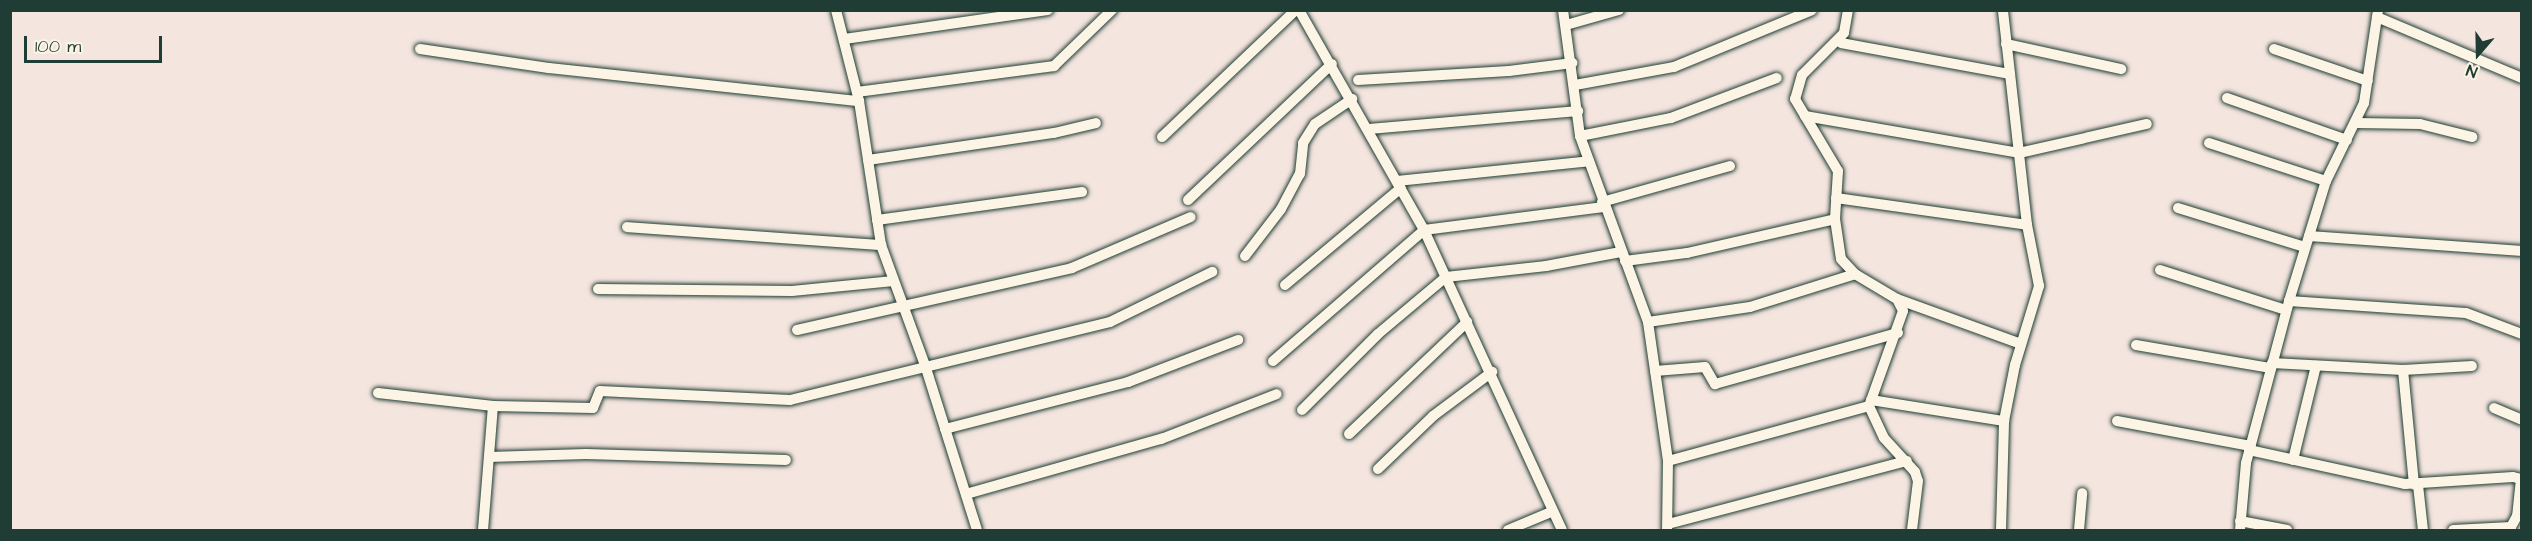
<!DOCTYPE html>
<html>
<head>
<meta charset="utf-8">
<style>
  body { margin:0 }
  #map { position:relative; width:2532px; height:541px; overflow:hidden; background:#f4e5df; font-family:"Architects Daughter",sans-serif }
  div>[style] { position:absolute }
  .roads { filter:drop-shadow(0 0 2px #1f3d34) drop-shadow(0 0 2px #1f3d34) }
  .minor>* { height:10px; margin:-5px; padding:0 5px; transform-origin:5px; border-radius:5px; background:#fcf5e5 }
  span { translate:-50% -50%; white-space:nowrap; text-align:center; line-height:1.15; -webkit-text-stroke:6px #fcf5e5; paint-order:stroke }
  .frame { position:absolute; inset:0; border:12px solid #1f3d34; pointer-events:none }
  .north { position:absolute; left:2448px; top:24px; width:60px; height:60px; -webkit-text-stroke:4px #fcf5e5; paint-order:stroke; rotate:200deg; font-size:16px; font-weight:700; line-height:24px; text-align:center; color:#1f3d34 }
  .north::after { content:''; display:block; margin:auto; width:21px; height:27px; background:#1f3d34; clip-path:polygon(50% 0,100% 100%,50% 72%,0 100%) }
  .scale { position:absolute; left:24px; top:36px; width:138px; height:27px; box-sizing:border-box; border:3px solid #1f3d34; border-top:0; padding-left:8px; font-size:18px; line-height:21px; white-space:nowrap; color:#1f3d34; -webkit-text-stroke:4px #fcf5e5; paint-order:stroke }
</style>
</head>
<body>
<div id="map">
  <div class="roads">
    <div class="minor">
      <div style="left:836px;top:10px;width:94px;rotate:75.8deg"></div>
      <div style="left:859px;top:101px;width:146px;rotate:81.3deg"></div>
      <div style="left:881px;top:245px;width:128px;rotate:69.9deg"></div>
      <div style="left:925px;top:365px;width:173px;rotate:72.5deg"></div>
      <div style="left:1299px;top:10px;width:253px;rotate:60.4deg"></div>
      <div style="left:1424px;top:230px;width:330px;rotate:65.3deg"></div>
      <div style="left:1563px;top:10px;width:127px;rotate:82.3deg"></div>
      <div style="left:1580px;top:136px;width:198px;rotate:69.9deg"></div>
      <div style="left:1648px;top:322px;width:140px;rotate:81.8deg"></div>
      <div style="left:1668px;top:461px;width:69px;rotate:90.8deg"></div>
      <div style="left:1848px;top:10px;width:23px;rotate:100deg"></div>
      <div style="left:1844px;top:33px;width:59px;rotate:135deg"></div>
      <div style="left:1802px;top:75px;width:25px;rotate:106deg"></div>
      <div style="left:1795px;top:99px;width:84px;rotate:59.2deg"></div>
      <div style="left:1838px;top:171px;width:48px;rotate:93.6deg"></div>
      <div style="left:1835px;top:219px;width:40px;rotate:81.5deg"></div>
      <div style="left:1841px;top:259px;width:21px;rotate:47deg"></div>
      <div style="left:1855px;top:274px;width:49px;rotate:30.8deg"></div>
      <div style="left:1897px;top:299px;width:13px;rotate:63deg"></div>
      <div style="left:1903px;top:311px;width:101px;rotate:109.7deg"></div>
      <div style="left:1869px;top:406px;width:35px;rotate:65deg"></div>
      <div style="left:1884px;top:438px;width:46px;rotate:47.6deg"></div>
      <div style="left:1915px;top:472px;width:9px;rotate:72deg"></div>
      <div style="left:1918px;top:481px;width:49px;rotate:97deg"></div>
      <div style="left:2377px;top:17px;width:157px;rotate:22.8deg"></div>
      <div style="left:1566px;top:25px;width:55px;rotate:-15.8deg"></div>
      <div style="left:844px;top:39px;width:206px;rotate:-8.1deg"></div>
      <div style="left:1841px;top:43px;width:172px;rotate:10.4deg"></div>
      <div style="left:2006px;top:44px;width:118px;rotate:12.3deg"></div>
      <div style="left:420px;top:49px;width:130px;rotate:8.4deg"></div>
      <div style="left:549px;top:68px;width:312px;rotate:6.1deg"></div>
      <div style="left:2274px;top:49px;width:99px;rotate:18.8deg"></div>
      <div style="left:1358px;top:80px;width:151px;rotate:-3.4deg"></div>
      <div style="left:1509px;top:71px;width:64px;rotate:-7.2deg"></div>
      <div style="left:1575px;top:85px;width:101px;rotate:-10.3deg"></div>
      <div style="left:1674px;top:67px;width:149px;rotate:-22.4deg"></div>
      <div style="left:857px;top:92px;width:199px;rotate:-7.5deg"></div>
      <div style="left:1054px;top:66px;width:81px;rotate:-44deg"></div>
      <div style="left:2227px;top:98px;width:127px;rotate:19.3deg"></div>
      <div style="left:1805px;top:116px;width:217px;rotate:9.8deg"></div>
      <div style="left:2019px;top:153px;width:131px;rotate:-12.8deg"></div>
      <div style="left:2357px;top:123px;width:63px;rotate:0.9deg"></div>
      <div style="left:2420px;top:124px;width:54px;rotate:14deg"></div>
      <div style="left:1369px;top:129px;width:210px;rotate:-4.9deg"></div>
      <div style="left:1580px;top:136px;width:93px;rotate:-11.2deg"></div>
      <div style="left:1671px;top:118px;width:113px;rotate:-20.7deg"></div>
      <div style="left:1162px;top:137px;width:185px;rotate:-43.5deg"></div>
      <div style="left:2209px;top:143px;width:123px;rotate:18deg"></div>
      <div style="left:868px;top:160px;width:188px;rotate:-8.3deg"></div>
      <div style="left:1054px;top:133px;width:43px;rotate:-13.4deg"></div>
      <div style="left:1397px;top:181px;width:193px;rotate:-5.9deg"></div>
      <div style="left:1836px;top:198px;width:193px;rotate:8deg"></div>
      <div style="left:1188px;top:200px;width:198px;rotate:-43.4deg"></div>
      <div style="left:1602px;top:202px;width:133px;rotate:-15.7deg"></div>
      <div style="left:2178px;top:208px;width:133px;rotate:17.1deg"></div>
      <div style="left:877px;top:220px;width:207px;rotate:-7.8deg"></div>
      <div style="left:627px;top:227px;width:255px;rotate:4.1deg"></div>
      <div style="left:2309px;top:236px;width:214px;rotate:4deg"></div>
      <div style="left:1245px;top:256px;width:59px;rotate:-52.5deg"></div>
      <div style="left:1281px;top:209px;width:40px;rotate:-62deg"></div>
      <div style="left:1300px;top:174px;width:31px;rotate:-84deg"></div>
      <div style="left:1303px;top:143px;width:22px;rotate:-58deg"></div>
      <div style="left:1315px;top:124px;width:45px;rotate:-34deg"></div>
      <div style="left:1625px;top:261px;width:63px;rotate:-7.4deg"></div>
      <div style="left:1687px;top:253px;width:152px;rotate:-12.9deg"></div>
      <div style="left:2160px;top:270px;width:132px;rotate:17.6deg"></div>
      <div style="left:1285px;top:285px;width:151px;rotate:-39.9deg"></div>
      <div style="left:598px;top:289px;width:194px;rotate:0.6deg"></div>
      <div style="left:792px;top:291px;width:102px;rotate:-5.6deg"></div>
      <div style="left:1897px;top:299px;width:132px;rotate:19.9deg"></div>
      <div style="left:2289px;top:301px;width:177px;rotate:3.9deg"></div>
      <div style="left:2466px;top:313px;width:60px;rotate:20.6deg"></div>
      <div style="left:1648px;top:322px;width:103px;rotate:-8.4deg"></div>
      <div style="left:1750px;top:307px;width:110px;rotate:-17.4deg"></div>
      <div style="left:797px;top:330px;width:282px;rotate:-12.7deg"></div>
      <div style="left:1072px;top:268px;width:129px;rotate:-23.2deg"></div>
      <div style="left:2136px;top:345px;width:137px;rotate:9.7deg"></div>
      <div style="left:1273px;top:361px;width:200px;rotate:-40.9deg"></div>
      <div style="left:1424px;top:230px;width:181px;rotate:-7.3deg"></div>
      <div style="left:2272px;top:363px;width:131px;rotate:3.1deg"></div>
      <div style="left:2403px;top:370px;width:69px;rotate:-3.3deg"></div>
      <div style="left:2403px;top:370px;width:115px;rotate:84.5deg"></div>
      <div style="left:1655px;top:371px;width:50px;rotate:-4.6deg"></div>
      <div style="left:1705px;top:367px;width:20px;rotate:60deg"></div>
      <div style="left:1715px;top:384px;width:190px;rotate:-15.6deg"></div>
      <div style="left:378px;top:393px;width:116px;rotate:6.4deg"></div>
      <div style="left:493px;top:406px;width:100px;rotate:1.1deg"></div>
      <div style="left:593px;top:408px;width:18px;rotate:-68deg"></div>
      <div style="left:600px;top:391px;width:190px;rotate:2.7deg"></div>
      <div style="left:790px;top:400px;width:329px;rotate:-13.7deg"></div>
      <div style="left:1110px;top:322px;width:114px;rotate:-26.1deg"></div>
      <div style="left:1871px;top:400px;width:135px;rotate:9deg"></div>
      <div style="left:2494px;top:408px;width:30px;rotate:23deg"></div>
      <div style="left:1302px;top:410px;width:107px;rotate:-45deg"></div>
      <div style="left:1378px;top:334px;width:89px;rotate:-40deg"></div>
      <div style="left:1446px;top:277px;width:101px;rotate:-6.3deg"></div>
      <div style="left:1546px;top:266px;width:76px;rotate:-10.6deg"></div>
      <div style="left:2117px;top:421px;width:136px;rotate:10.6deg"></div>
      <div style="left:945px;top:429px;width:189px;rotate:-14.4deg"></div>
      <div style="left:1128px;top:382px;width:118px;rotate:-20.9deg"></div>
      <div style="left:1349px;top:434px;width:163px;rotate:-43.5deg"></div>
      <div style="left:2249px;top:450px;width:160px;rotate:12.3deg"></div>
      <div style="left:2405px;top:484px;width:108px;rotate:-3.7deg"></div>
      <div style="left:2513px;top:477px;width:8px;rotate:14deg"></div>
      <div style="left:2521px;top:479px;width:37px;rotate:96deg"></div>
      <div style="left:2517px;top:516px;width:13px;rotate:119deg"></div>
      <div style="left:2511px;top:527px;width:58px;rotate:177deg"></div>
      <div style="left:489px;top:457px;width:97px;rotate:-1.8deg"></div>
      <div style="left:586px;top:454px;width:200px;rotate:1.7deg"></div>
      <div style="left:2293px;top:460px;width:97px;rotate:-76.3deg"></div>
      <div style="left:1668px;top:461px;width:208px;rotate:-15.3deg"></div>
      <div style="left:1378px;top:469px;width:76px;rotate:-43.9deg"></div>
      <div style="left:1433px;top:416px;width:74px;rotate:-36.7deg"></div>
      <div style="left:2418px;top:485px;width:45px;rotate:83.7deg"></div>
      <div style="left:966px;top:494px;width:203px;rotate:-15.8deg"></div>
      <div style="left:1161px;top:439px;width:124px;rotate:-21.2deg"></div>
      <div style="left:2240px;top:521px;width:48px;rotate:10.8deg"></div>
      <div style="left:1668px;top:524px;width:247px;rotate:-14.8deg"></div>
      <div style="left:483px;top:530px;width:124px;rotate:-85.4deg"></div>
      <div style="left:1508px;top:530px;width:47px;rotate:-22.7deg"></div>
      <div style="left:2001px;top:530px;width:109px;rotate:-88.4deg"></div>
      <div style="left:2004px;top:421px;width:57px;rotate:-78.9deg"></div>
      <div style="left:2015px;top:365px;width:83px;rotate:-73.1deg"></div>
      <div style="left:2039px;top:286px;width:62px;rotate:-101.1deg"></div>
      <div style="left:2027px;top:225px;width:216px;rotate:-96.4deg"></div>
      <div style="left:2079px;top:530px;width:37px;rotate:-85deg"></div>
      <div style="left:2240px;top:530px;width:67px;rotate:-84.9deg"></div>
      <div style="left:2246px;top:463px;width:168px;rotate:-75.1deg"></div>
      <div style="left:2289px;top:301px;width:126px;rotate:-72.9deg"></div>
      <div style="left:2326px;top:181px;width:87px;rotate:-64deg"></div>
      <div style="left:2364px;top:103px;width:94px;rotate:-81.4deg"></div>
    </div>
  </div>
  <div class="frame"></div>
  <div class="north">N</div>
  <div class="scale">100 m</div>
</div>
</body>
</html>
